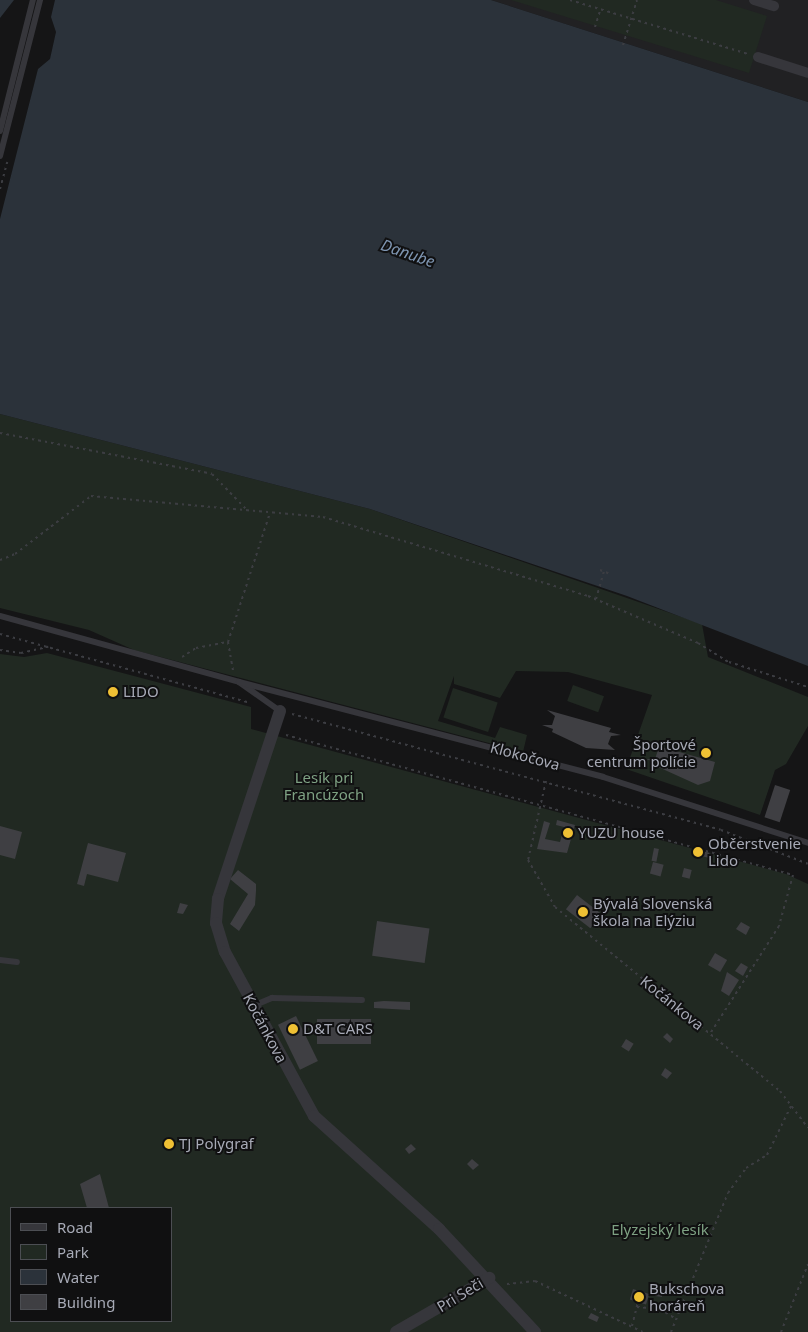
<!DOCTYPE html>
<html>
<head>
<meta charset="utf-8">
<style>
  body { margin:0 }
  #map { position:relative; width:808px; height:1332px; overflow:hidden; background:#151516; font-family:"Noto Sans",sans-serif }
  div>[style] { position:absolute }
  .built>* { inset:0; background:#212123 }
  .green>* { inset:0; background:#212922; transform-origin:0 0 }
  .water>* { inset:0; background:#2b323a }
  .pier>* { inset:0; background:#151516 }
  .building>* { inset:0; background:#3f3f43; transform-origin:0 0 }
  .path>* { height:2px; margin-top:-1px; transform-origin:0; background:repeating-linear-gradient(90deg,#3c3d42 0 2.5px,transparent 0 6.5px) }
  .service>* { height:6px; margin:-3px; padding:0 3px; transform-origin:3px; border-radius:3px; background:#36363b }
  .pedestrian>* { height:10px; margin:-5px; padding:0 5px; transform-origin:5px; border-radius:5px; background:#36363b }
  .minor>* { height:12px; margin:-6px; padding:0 6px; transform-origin:6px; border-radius:6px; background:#36363b }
  .path-bridge>* { height:2px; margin-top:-1px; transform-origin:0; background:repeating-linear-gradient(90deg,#3c3d42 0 2.5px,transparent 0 6.5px) }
  .dots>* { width:14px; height:14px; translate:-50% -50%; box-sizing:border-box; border:2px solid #101011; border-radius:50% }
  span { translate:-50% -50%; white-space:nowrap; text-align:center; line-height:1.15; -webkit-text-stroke:4px #101011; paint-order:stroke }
  .poi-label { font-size:15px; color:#a7aab6 }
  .left { translate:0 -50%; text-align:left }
  .right { translate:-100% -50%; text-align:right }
  .street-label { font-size:15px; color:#a7aab6 }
  .park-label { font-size:15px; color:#7ea183 }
  .water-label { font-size:16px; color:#7e95b1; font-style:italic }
  .legend { position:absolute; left:10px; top:1207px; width:162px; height:115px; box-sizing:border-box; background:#101011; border:1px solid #4c4e53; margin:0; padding:6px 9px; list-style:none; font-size:15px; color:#a7aab6 }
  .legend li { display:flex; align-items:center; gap:10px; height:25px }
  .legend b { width:25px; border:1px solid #4c4e53 }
</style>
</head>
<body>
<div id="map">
  <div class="built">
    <div style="clip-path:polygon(491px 0,808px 0,808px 102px)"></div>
  </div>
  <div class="green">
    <div style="clip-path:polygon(511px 0,716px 0,767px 16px,749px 73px)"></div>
    <div style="clip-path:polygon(0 414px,370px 509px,702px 624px,708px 657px,808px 697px,808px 726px,786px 764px,775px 770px,760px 815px,626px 769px,652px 695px,568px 672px,516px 671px,500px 698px,454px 684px,454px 676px,438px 721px,495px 738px,500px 727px,527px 735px,523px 752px,134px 650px,89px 630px,0 608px)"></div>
    <div style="clip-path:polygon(evenodd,47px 653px,251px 707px,251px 729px,786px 874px,808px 884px,808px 1332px,0 1332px,0 654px,24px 657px,47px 653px,11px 1208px,171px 1208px,171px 1321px,11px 1321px,11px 1208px)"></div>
    <div style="left:573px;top:685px;width:33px;height:17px;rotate:20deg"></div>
    <div style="left:453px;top:688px;width:47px;height:31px;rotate:18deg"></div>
  </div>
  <div class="water">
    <div style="clip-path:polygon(0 0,491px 0,808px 102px,808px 666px,627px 596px,370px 509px,0 414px)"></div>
  </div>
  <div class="pier">
    <div style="clip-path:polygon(14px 0,55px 0,51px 17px,56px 32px,50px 59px,38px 69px,0 219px,0 18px)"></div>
  </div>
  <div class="building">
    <div style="clip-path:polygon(547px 710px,611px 728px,609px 732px,621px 735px,611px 736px,608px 744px,615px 750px,586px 748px,552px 732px,553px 729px,542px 725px,552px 725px,555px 716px)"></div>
    <div style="clip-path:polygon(651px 744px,715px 762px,710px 781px,698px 785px,656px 766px,657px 763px,646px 759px,655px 759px,658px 750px)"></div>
    <div style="left:775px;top:785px;width:16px;height:34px;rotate:18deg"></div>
    <div style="clip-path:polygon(557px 820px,575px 825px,567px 853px,537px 849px,544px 821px,550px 823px,545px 839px,560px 842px,564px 827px,556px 825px)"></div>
    <div style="clip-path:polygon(0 826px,22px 832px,15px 859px,0 855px)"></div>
    <div style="clip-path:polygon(88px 843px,126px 853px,118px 882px,87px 874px,84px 886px,77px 884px)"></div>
    <div style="left:654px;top:848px;width:5px;height:13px;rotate:11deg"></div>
    <div style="left:693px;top:849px;width:17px;height:5px;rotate:13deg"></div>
    <div style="left:653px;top:862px;width:11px;height:12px;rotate:15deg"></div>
    <div style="left:684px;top:868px;width:8px;height:9px;rotate:14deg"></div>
    <div style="clip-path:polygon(238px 870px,256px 884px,256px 891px,255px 905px,239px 931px,230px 924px,248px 894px,230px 879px)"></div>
    <div style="left:577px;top:895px;width:31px;height:18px;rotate:38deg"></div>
    <div style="clip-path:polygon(180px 903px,188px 905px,183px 914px,177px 913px)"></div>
    <div style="left:377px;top:921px;width:53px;height:35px;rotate:8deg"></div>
    <div style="clip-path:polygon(741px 922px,750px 927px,746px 935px,736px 929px)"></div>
    <div style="left:715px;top:953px;width:14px;height:14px;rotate:30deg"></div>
    <div style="clip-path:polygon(741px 963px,748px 967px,743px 976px,735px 971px)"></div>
    <div style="clip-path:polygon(727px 972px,739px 980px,729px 996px,721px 991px)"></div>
    <div style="clip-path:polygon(384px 1001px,410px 1002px,410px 1010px,374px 1008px,374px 1002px)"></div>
    <div style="left:296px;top:1016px;width:50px;height:20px;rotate:64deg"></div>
    <div style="left:317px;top:1019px;width:54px;height:25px"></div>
    <div style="clip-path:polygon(667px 1033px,673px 1039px,670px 1043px,663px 1037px)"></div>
    <div style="left:626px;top:1039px;width:9px;height:9px;rotate:32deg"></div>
    <div style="clip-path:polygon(665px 1068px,672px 1073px,667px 1079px,661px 1075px)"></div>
    <div style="clip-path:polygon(411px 1144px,416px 1149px,409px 1154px,405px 1149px)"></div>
    <div style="clip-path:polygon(472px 1159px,479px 1165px,473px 1170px,467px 1164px)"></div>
    <div style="clip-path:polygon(100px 1174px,109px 1208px,87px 1208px,80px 1184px)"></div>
    <div style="left:633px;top:1289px;width:17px;height:11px;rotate:17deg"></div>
    <div style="clip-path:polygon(657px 1289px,663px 1290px,662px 1297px,655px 1296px)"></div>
    <div style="clip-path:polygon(591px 1313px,599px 1317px,597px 1322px,588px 1318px)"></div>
  </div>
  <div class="path">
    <div style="left:570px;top:0;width:186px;rotate:16.9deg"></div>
    <div style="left:595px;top:27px;width:17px;rotate:-73deg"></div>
    <div style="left:0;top:189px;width:28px;rotate:-75deg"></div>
    <div style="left:0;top:433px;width:216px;rotate:10.9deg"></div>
    <div style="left:212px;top:474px;width:50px;rotate:45.8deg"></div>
    <div style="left:0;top:560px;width:16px;rotate:-22deg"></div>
    <div style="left:15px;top:554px;width:96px;rotate:-37.3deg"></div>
    <div style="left:91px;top:496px;width:233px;rotate:5.2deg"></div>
    <div style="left:323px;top:517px;width:277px;rotate:16.6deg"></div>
    <div style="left:588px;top:596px;width:120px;rotate:23.1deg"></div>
    <div style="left:698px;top:643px;width:36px;rotate:32deg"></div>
    <div style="left:729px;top:662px;width:83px;rotate:17.6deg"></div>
    <div style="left:600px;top:570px;width:9px;rotate:21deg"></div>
    <div style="left:596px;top:599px;width:29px;rotate:-74deg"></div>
    <div style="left:0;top:634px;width:260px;rotate:15.4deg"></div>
    <div style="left:228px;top:642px;width:29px;rotate:80deg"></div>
    <div style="left:0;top:650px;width:21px;rotate:8deg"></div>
    <div style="left:21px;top:653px;width:28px;rotate:-13deg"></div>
    <div style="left:182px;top:657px;width:17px;rotate:-33deg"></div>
    <div style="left:196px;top:648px;width:33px;rotate:-11deg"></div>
    <div style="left:228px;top:642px;width:136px;rotate:-72deg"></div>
    <div style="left:292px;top:714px;width:444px;rotate:15.1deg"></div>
    <div style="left:721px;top:830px;width:93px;rotate:21.3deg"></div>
    <div style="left:286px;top:735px;width:526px;rotate:15.44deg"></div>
    <div style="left:793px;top:875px;width:53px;rotate:105.4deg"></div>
    <div style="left:779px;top:926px;width:128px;rotate:122.6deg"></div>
    <div style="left:546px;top:781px;width:81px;rotate:102.8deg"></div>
    <div style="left:528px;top:860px;width:54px;rotate:60.1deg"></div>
    <div style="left:555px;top:907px;width:291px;rotate:39.3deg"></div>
    <div style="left:780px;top:1091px;width:46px;rotate:52.9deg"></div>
    <div style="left:507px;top:1284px;width:28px;rotate:-6deg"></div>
    <div style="left:535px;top:1281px;width:119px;rotate:25.3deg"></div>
    <div style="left:637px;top:1307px;width:23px;rotate:5deg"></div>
    <div style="left:660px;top:1309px;width:19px;rotate:32deg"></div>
    <div style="left:632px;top:1326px;width:25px;rotate:-76deg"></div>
    <div style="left:671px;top:1332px;width:150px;rotate:-67.7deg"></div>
    <div style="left:728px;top:1193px;width:31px;rotate:-54deg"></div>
    <div style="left:746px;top:1168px;width:25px;rotate:-32deg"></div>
    <div style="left:767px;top:1155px;width:55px;rotate:-63.9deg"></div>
    <div style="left:781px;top:1332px;width:73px;rotate:-68.3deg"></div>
  </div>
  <div class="service">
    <div style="left:0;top:131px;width:135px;rotate:-75.9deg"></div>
    <div style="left:0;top:156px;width:161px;rotate:-75.6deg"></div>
    <div style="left:0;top:616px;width:248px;rotate:15.4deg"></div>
    <div style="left:239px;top:682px;width:50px;rotate:35.3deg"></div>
    <div style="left:239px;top:682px;width:376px;rotate:14.6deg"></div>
    <div style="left:603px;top:777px;width:215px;rotate:17.8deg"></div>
    <div style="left:0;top:960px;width:17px;rotate:7deg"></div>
    <div style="left:253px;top:1006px;width:21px;rotate:-23deg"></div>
    <div style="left:272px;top:998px;width:90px;rotate:1.3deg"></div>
  </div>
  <div class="pedestrian">
    <div style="left:754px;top:0;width:21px;rotate:17deg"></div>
    <div style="left:758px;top:57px;width:52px;rotate:17.7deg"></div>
  </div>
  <div class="minor">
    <div style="left:280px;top:711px;width:198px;rotate:108.3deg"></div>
    <div style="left:218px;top:899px;width:24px;rotate:95deg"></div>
    <div style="left:216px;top:923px;width:30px;rotate:73deg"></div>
    <div style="left:225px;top:952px;width:187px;rotate:61.5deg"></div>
    <div style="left:314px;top:1116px;width:169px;rotate:42.1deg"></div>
    <div style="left:439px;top:1229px;width:141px;rotate:47deg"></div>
    <div style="left:396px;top:1332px;width:108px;rotate:-30.1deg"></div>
  </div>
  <div class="path-bridge">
    <div style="left:623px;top:45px;width:47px;rotate:-72.7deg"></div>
  </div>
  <div class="dots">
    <div style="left:113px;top:692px;background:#efc034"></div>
    <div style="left:706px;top:753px;background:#efc034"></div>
    <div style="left:568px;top:833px;background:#efc034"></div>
    <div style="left:698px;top:852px;background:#efc034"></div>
    <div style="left:583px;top:912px;background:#efc034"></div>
    <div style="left:293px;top:1029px;background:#efc034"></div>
    <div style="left:169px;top:1144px;background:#efc034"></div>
    <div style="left:639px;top:1297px;background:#efc034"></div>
  </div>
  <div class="poi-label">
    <span class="left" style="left:123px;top:692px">LIDO</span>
    <span class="right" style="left:696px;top:753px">Športové<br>centrum polície</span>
    <span class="left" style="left:578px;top:833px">YUZU house</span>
    <span class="left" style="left:708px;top:852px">Občerstvenie<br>Lido</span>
    <span class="left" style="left:593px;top:912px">Bývalá Slovenská<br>škola na Elýziu</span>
    <span class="left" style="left:303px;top:1029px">D&amp;T CARS</span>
    <span class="left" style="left:179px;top:1144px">TJ Polygraf</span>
    <span class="left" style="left:649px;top:1297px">Bukschova<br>horáreň</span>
  </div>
  <div class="street-label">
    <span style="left:525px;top:756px;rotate:15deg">Klokočova</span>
    <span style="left:672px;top:1003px;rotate:39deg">Kočánkova</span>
    <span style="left:265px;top:1028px;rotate:62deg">Kočánkova</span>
    <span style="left:460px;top:1295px;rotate:-31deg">Pri Seči</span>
  </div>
  <div class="park-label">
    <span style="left:324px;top:786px">Lesík pri<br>Francúzoch</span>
    <span style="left:660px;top:1230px">Elyzejský lesík</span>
  </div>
  <div class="water-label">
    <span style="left:408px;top:253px;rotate:19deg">Danube</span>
  </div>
  <ul class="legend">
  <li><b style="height:6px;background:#36363b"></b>Road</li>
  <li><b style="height:14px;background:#212922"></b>Park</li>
  <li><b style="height:14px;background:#2b323a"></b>Water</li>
  <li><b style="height:14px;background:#3f3f43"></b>Building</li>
  </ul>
</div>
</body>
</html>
